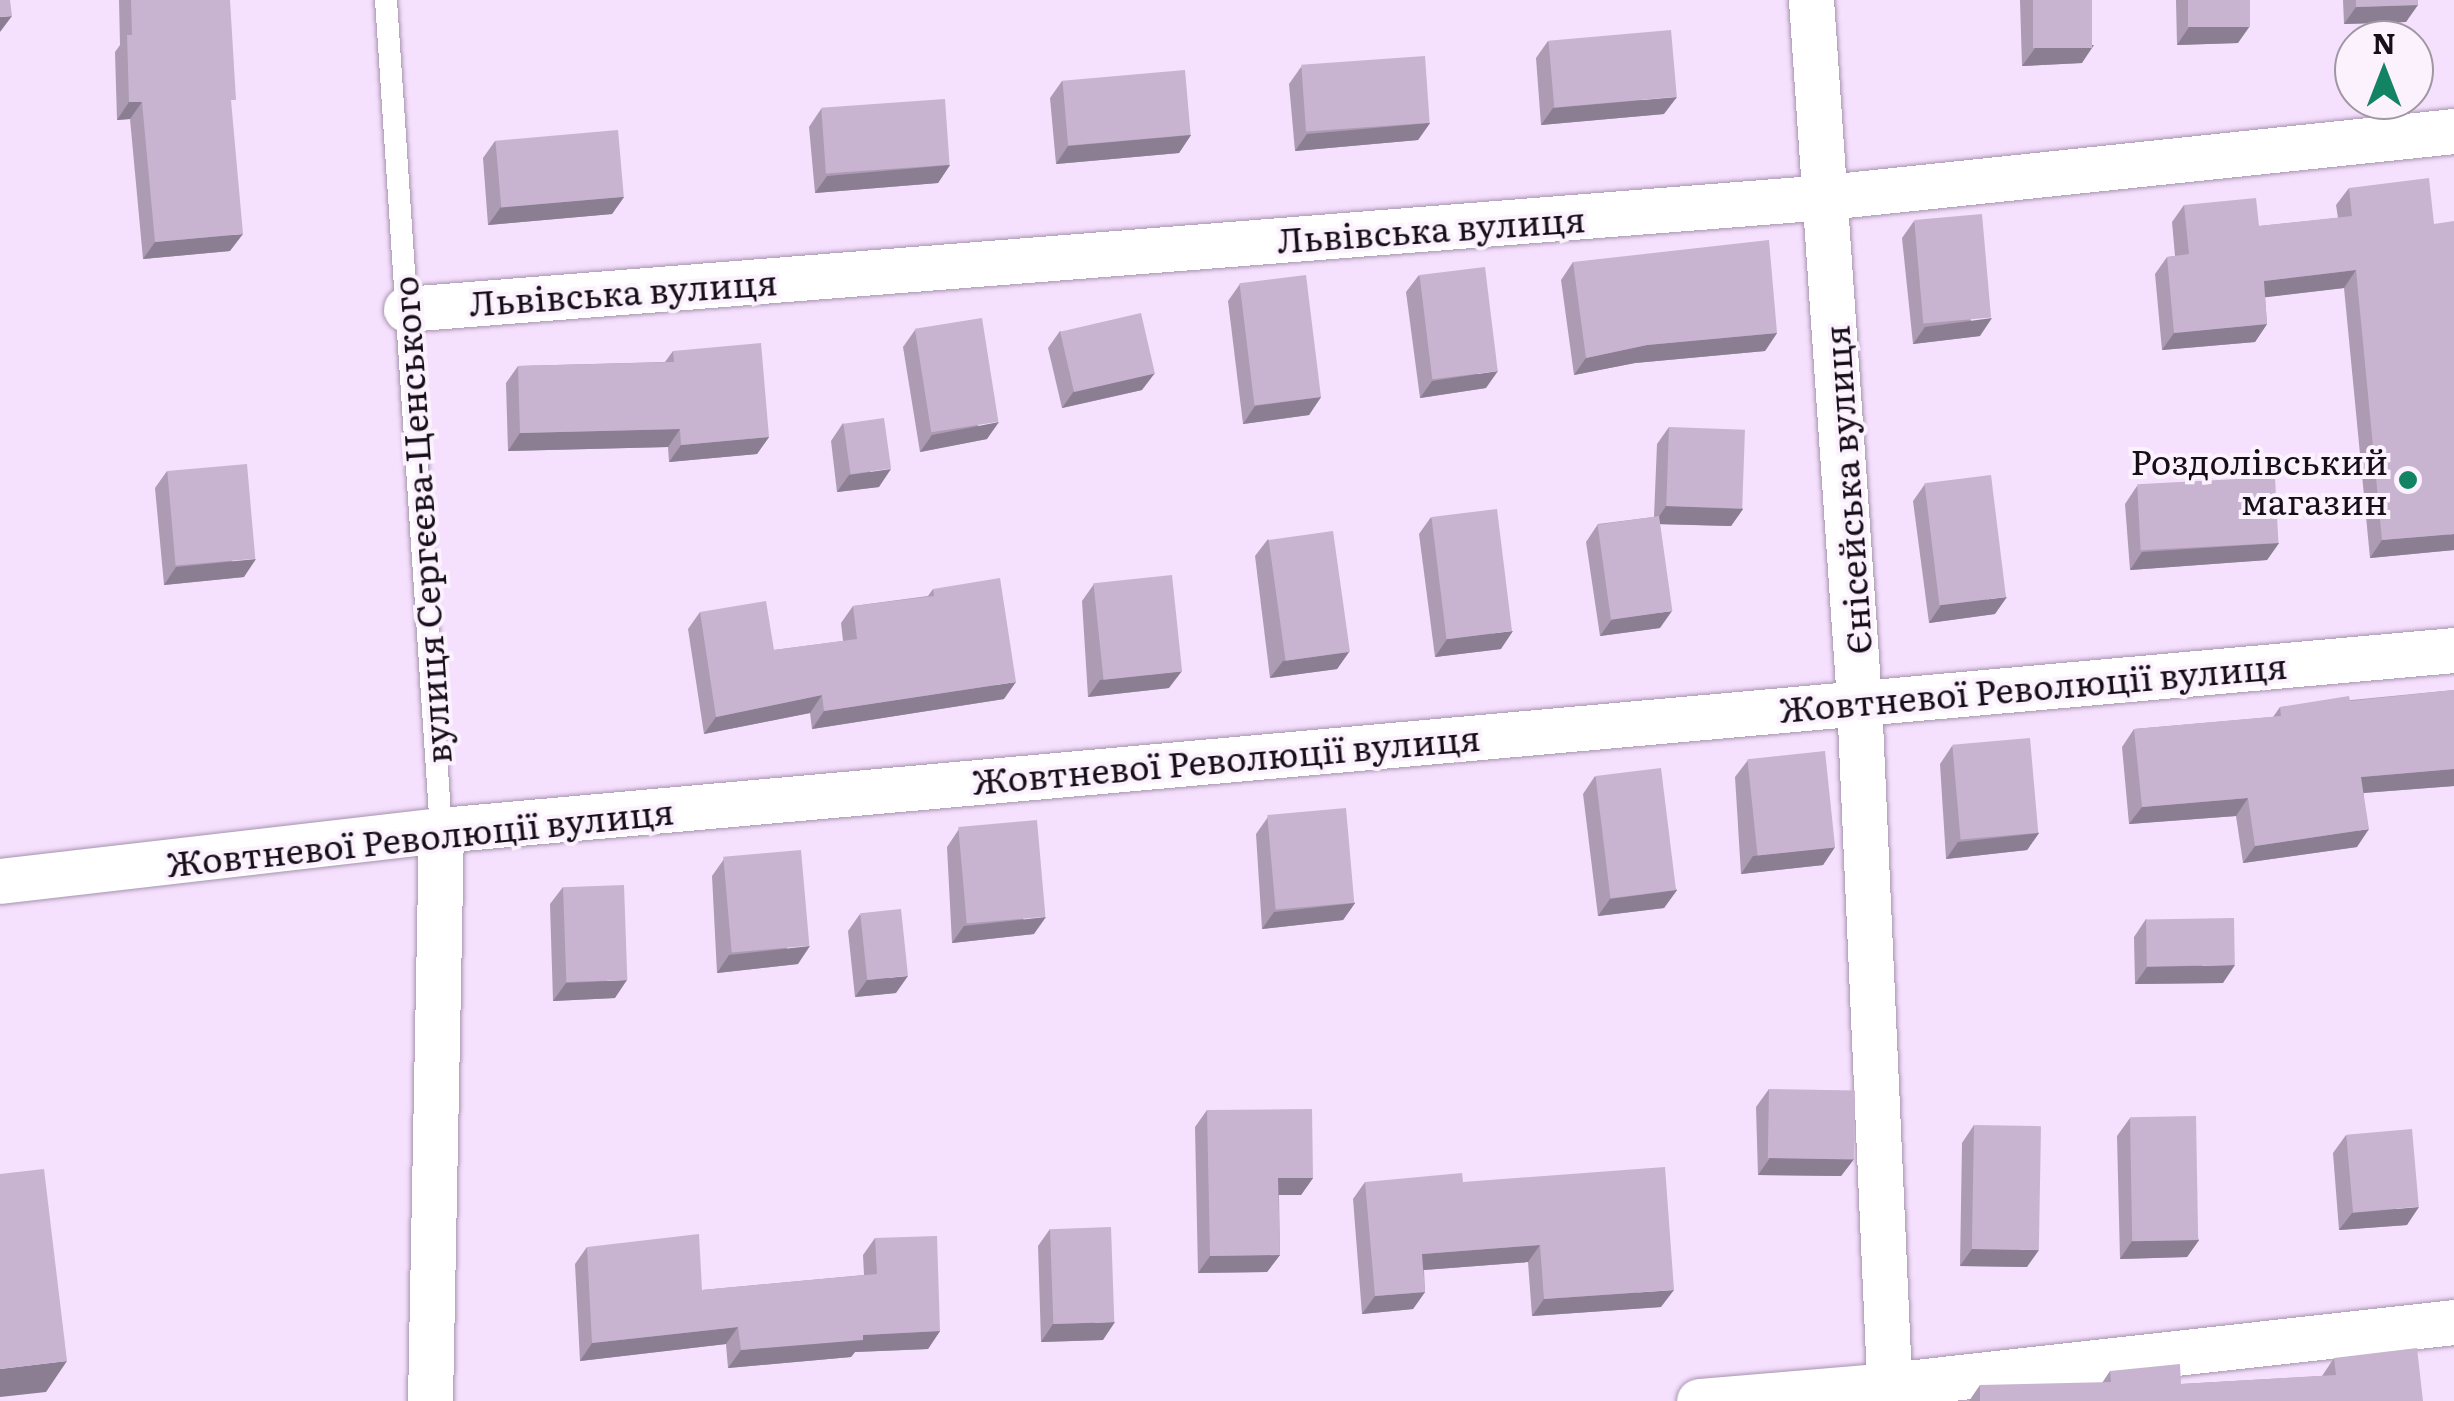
<!DOCTYPE html>
<html>
<head>
<meta charset="utf-8">
<style>
  body { margin:0 }
  #map { position:relative; width:2454px; height:1401px; overflow:hidden; background:#f5e0fd; font-family:Literata,serif }
  div>[style] { position:absolute }
  .roads { filter:drop-shadow(0 0 2px #a693ae) drop-shadow(0 0 2px #a693ae) }
  .service>* { height:22px; margin:-11px; padding:0 11px; transform-origin:11px; border-radius:11px; background:#fff }
  .minor>* { height:45px; margin:-22.5px; padding:0 22.5px; transform-origin:22.5px; border-radius:22.5px; background:#fff }
  .wall>* { inset:0; background:#ac9bb3 }
  .shaded-wall>* { inset:0; background:#8c7e92 }
  .building>* { inset:0; background:#c8b4d0; transform-origin:0 0 }
  .dots>* { width:28px; height:28px; translate:-50% -50%; box-sizing:border-box; border:5px solid #fbf2fe; border-radius:50% }
  span { translate:-50% -50%; white-space:nowrap; text-align:center; line-height:1.15; -webkit-text-stroke:8px #fbf2fe; paint-order:stroke }
  .street-label { font-size:35px; color:#160f19 }
  .poi-label { font-size:35px; color:#160f19 }
  .right { translate:-100% -50%; text-align:right }
  .north { position:absolute; left:2334px; top:20px; width:100px; height:100px; box-sizing:border-box; background:#fbf2fe; border:2px solid #9f97a2; border-radius:50%; rotate:0deg; font-size:28px; font-weight:700; line-height:40px; text-align:center; color:#160f19 }
  .north::after { content:''; display:block; margin:auto; width:35px; height:45px; background:#138463; clip-path:polygon(50% 0,100% 100%,50% 72%,0 100%) }
</style>
</head>
<body>
<div id="map">
  <div class="roads">
    <div class="service">
      <div style="left:386px;top:0;width:832px;rotate:86.21deg"></div>
    </div>
    <div class="minor">
      <div style="left:1811px;top:0;width:702px;rotate:86.08deg"></div>
      <div style="left:1859px;top:700px;width:702px;rotate:87.47deg"></div>
      <div style="left:406px;top:309px;width:1425px;rotate:-4.51deg"></div>
      <div style="left:1827px;top:197px;width:630px;rotate:-6.01deg"></div>
      <div style="left:0;top:881px;width:444px;rotate:-6.6deg"></div>
      <div style="left:441px;top:830px;width:2021px;rotate:-5.11deg"></div>
      <div style="left:430px;top:1401px;width:571px;rotate:-88.9deg"></div>
      <div style="left:1699px;top:1401px;width:191px;rotate:-4.8deg"></div>
      <div style="left:1889px;top:1385px;width:569px;rotate:-6.36deg"></div>
    </div>
  </div>
  <div class="wall">
    <div style="clip-path:polygon(119px 0,230px 0,230px 251px,143px 259px,130px 119px,117px 120px,115px 52px,120px 45px)"></div>
    <div style="clip-path:polygon(2020px 0,2092px 0,2082px 63px,2022px 66px)"></div>
    <div style="clip-path:polygon(2176px 0,2250px 0,2238px 43px,2177px 45px)"></div>
    <div style="clip-path:polygon(2343px 0,2418px 0,2406px 22px,2344px 24px)"></div>
    <div style="clip-path:polygon(1548px 41px,1664px 114px,1541px 125px,1536px 58px)"></div>
    <div style="clip-path:polygon(1301px 67px,1430px 123px,1418px 140px,1295px 151px,1289px 84px)"></div>
    <div style="clip-path:polygon(1062px 81px,1191px 135px,1179px 153px,1056px 164px,1050px 98px)"></div>
    <div style="clip-path:polygon(821px 109px,950px 165px,938px 183px,815px 193px,809px 127px)"></div>
    <div style="clip-path:polygon(495px 141px,624px 197px,612px 214px,488px 225px,483px 158px)"></div>
    <div style="clip-path:polygon(2349px 188px,2454px 550px,2370px 558px,2344px 288px,2265px 297px,2267px 324px,2255px 342px,2162px 350px,2155px 274px,2167px 257px,2175px 256px,2172px 222px,2184px 205px,2259px 226px,2338px 218px,2336px 205px)"></div>
    <div style="clip-path:polygon(1914px 221px,1980px 336px,1913px 344px,1902px 238px)"></div>
    <div style="clip-path:polygon(1573px 262px,1777px 333px,1765px 351px,1635px 363px,1574px 375px,1561px 280px)"></div>
    <div style="clip-path:polygon(1419px 275px,1486px 388px,1420px 398px,1406px 292px)"></div>
    <div style="clip-path:polygon(1240px 284px,1321px 397px,1309px 415px,1243px 424px,1228px 301px)"></div>
    <div style="clip-path:polygon(915px 330px,987px 439px,920px 452px,903px 347px)"></div>
    <div style="clip-path:polygon(1060px 331px,1142px 390px,1062px 408px,1048px 348px)"></div>
    <div style="clip-path:polygon(673px 351px,769px 437px,757px 454px,669px 462px,668px 447px,508px 451px,506px 383px,518px 366px,665px 362px)"></div>
    <div style="clip-path:polygon(843px 423px,879px 487px,837px 492px,831px 441px)"></div>
    <div style="clip-path:polygon(1669px 427px,1743px 509px,1731px 526px,1660px 524px,1660px 628px,1600px 636px,1586px 542px,1598px 524px,1654px 517px,1657px 444px)"></div>
    <div style="clip-path:polygon(167px 471px,244px 577px,164px 585px,155px 488px)"></div>
    <div style="clip-path:polygon(1925px 484px,1995px 614px,1929px 623px,1913px 501px)"></div>
    <div style="clip-path:polygon(2137px 486px,2279px 543px,2267px 560px,2130px 570px,2125px 504px)"></div>
    <div style="clip-path:polygon(1431px 517px,1501px 649px,1435px 657px,1419px 534px)"></div>
    <div style="clip-path:polygon(1268px 539px,1349px 652px,1337px 669px,1270px 678px,1255px 556px)"></div>
    <div style="clip-path:polygon(1094px 584px,1169px 688px,1088px 697px,1082px 601px)"></div>
    <div style="clip-path:polygon(933px 589px,1004px 699px,812px 729px,810px 713px,704px 734px,688px 629px,700px 612px,774px 650px,843px 641px,841px 623px,853px 606px,928px 596px)"></div>
    <div style="clip-path:polygon(2454px 690px,2454px 786px,2364px 793px,2357px 847px,2243px 863px,2236px 816px,2129px 824px,2122px 747px,2134px 729px,2273px 717px,2280px 707px)"></div>
    <div style="clip-path:polygon(1952px 746px,2039px 833px,2027px 850px,1946px 859px,1940px 764px)"></div>
    <div style="clip-path:polygon(1748px 760px,1835px 847px,1823px 865px,1741px 874px,1735px 777px)"></div>
    <div style="clip-path:polygon(1595px 776px,1677px 890px,1664px 908px,1598px 916px,1583px 794px)"></div>
    <div style="clip-path:polygon(1268px 817px,1355px 903px,1343px 920px,1262px 929px,1256px 834px)"></div>
    <div style="clip-path:polygon(959px 829px,1034px 934px,952px 943px,947px 847px)"></div>
    <div style="clip-path:polygon(724px 859px,798px 964px,717px 973px,712px 876px)"></div>
    <div style="clip-path:polygon(563px 887px,615px 998px,553px 1001px,550px 904px)"></div>
    <div style="clip-path:polygon(860px 914px,896px 993px,855px 997px,848px 931px)"></div>
    <div style="clip-path:polygon(2146px 919px,2223px 983px,2135px 984px,2134px 937px)"></div>
    <div style="clip-path:polygon(1769px 1089px,1854px 1159px,1841px 1176px,1758px 1175px,1756px 1107px)"></div>
    <div style="clip-path:polygon(1207px 1110px,1313px 1178px,1301px 1195px,1279px 1195px,1280px 1255px,1267px 1272px,1198px 1273px,1195px 1127px)"></div>
    <div style="clip-path:polygon(2130px 1118px,2199px 1240px,2187px 1257px,2120px 1259px,2117px 1136px)"></div>
    <div style="clip-path:polygon(1974px 1125px,2027px 1267px,1960px 1266px,1962px 1143px)"></div>
    <div style="clip-path:polygon(2346px 1135px,2407px 1225px,2339px 1230px,2333px 1153px)"></div>
    <div style="clip-path:polygon(1365px 1182px,1463px 1182px,1661px 1307px,1532px 1316px,1528px 1262px,1424px 1270px,1425px 1292px,1413px 1309px,1362px 1314px,1353px 1199px)"></div>
    <div style="clip-path:polygon(1050px 1229px,1103px 1340px,1041px 1342px,1038px 1246px)"></div>
    <div style="clip-path:polygon(875px 1238px,940px 1331px,928px 1349px,855px 1352px,851px 1357px,728px 1368px,726px 1344px,580px 1361px,575px 1264px,587px 1247px,702px 1290px,864px 1275px,863px 1255px)"></div>
    <div style="clip-path:polygon(2334px 1358px,2423px 1401px,2102px 1383px,2110px 1371px,2181px 1384px,2322px 1376px)"></div>
    <div style="clip-path:polygon(1980px 1385px,1980px 1401px,1969px 1401px)"></div>
  </div>
  <div class="shaded-wall">
    <div style="clip-path:polygon(2418px 5px,2406px 22px,2344px 24px,2356px 7px)"></div>
    <div style="clip-path:polygon(12px 16px,0 32px,0 17px)"></div>
    <div style="clip-path:polygon(2250px 26px,2238px 43px,2177px 45px,2189px 27px)"></div>
    <div style="clip-path:polygon(2094px 45px,2082px 63px,2022px 66px,2035px 48px)"></div>
    <div style="clip-path:polygon(1677px 97px,1664px 114px,1541px 125px,1553px 108px)"></div>
    <div style="clip-path:polygon(129px 102px,142px 102px,130px 119px,117px 120px)"></div>
    <div style="clip-path:polygon(1430px 123px,1418px 140px,1295px 151px,1307px 134px)"></div>
    <div style="clip-path:polygon(1191px 135px,1179px 153px,1056px 164px,1068px 146px)"></div>
    <div style="clip-path:polygon(950px 165px,938px 183px,815px 193px,827px 176px)"></div>
    <div style="clip-path:polygon(624px 197px,612px 214px,488px 225px,501px 207px)"></div>
    <div style="clip-path:polygon(243px 234px,230px 251px,143px 259px,155px 242px)"></div>
    <div style="clip-path:polygon(2356px 270px,2344px 288px,2251px 299px,2264px 281px)"></div>
    <div style="clip-path:polygon(1992px 318px,1980px 336px,1913px 344px,1925px 327px)"></div>
    <div style="clip-path:polygon(2267px 324px,2255px 342px,2162px 350px,2174px 333px)"></div>
    <div style="clip-path:polygon(1777px 333px,1765px 351px,1635px 363px,1574px 375px,1586px 358px,1647px 345px)"></div>
    <div style="clip-path:polygon(1498px 371px,1486px 388px,1420px 398px,1432px 381px)"></div>
    <div style="clip-path:polygon(1155px 373px,1142px 390px,1062px 408px,1074px 391px)"></div>
    <div style="clip-path:polygon(1321px 397px,1309px 415px,1243px 424px,1255px 406px)"></div>
    <div style="clip-path:polygon(999px 422px,987px 439px,920px 452px,932px 435px)"></div>
    <div style="clip-path:polygon(680px 429px,668px 447px,508px 451px,520px 433px)"></div>
    <div style="clip-path:polygon(769px 437px,757px 454px,669px 462px,681px 445px)"></div>
    <div style="clip-path:polygon(891px 469px,879px 487px,837px 492px,849px 475px)"></div>
    <div style="clip-path:polygon(1666px 506px,1743px 509px,1731px 526px,1654px 524px)"></div>
    <div style="clip-path:polygon(2454px 534px,2454px 550px,2370px 558px,2382px 540px)"></div>
    <div style="clip-path:polygon(2279px 543px,2267px 560px,2130px 570px,2142px 552px)"></div>
    <div style="clip-path:polygon(256px 559px,244px 577px,164px 585px,176px 567px)"></div>
    <div style="clip-path:polygon(2007px 597px,1995px 614px,1929px 623px,1941px 605px)"></div>
    <div style="clip-path:polygon(1672px 611px,1660px 628px,1600px 636px,1612px 619px)"></div>
    <div style="clip-path:polygon(1513px 631px,1501px 649px,1435px 657px,1447px 639px)"></div>
    <div style="clip-path:polygon(1349px 652px,1337px 669px,1270px 678px,1283px 661px)"></div>
    <div style="clip-path:polygon(1182px 671px,1169px 688px,1088px 697px,1100px 680px)"></div>
    <div style="clip-path:polygon(1016px 682px,1004px 699px,812px 729px,824px 711px)"></div>
    <div style="clip-path:polygon(822px 695px,810px 713px,704px 734px,716px 717px)"></div>
    <div style="clip-path:polygon(2454px 769px,2454px 786px,2349px 794px,2361px 777px)"></div>
    <div style="clip-path:polygon(2248px 798px,2236px 816px,2129px 824px,2142px 807px)"></div>
    <div style="clip-path:polygon(2369px 829px,2357px 847px,2243px 863px,2255px 846px)"></div>
    <div style="clip-path:polygon(2039px 833px,2027px 850px,1946px 859px,1958px 842px)"></div>
    <div style="clip-path:polygon(1835px 847px,1823px 865px,1741px 874px,1753px 856px)"></div>
    <div style="clip-path:polygon(1677px 890px,1664px 908px,1598px 916px,1610px 899px)"></div>
    <div style="clip-path:polygon(1355px 903px,1343px 920px,1262px 929px,1274px 912px)"></div>
    <div style="clip-path:polygon(1046px 917px,1034px 934px,952px 943px,964px 926px)"></div>
    <div style="clip-path:polygon(810px 946px,798px 964px,717px 973px,729px 955px)"></div>
    <div style="clip-path:polygon(2235px 965px,2223px 983px,2135px 984px,2147px 967px)"></div>
    <div style="clip-path:polygon(908px 976px,896px 993px,855px 997px,867px 980px)"></div>
    <div style="clip-path:polygon(627px 980px,615px 998px,553px 1001px,566px 983px)"></div>
    <div style="clip-path:polygon(1770px 1158px,1854px 1159px,1841px 1176px,1758px 1175px)"></div>
    <div style="clip-path:polygon(1278px 1178px,1313px 1178px,1301px 1195px,1266px 1195px)"></div>
    <div style="clip-path:polygon(2419px 1207px,2407px 1225px,2339px 1230px,2352px 1213px)"></div>
    <div style="clip-path:polygon(2199px 1240px,2187px 1257px,2120px 1259px,2132px 1241px)"></div>
    <div style="clip-path:polygon(1540px 1245px,1528px 1262px,1410px 1271px,1422px 1254px)"></div>
    <div style="clip-path:polygon(1972px 1249px,2039px 1250px,2027px 1267px,1960px 1266px)"></div>
    <div style="clip-path:polygon(1280px 1255px,1267px 1272px,1198px 1273px,1210px 1256px)"></div>
    <div style="clip-path:polygon(1674px 1290px,1661px 1307px,1532px 1316px,1544px 1299px)"></div>
    <div style="clip-path:polygon(1425px 1292px,1413px 1309px,1362px 1314px,1375px 1296px)"></div>
    <div style="clip-path:polygon(1115px 1322px,1103px 1340px,1041px 1342px,1053px 1324px)"></div>
    <div style="clip-path:polygon(738px 1327px,726px 1344px,580px 1361px,592px 1343px)"></div>
    <div style="clip-path:polygon(940px 1331px,928px 1349px,855px 1352px,851px 1357px,728px 1368px,741px 1350px,863px 1335px)"></div>
    <div style="clip-path:polygon(67px 1361px,46px 1392px,0 1397px,0 1369px)"></div>
  </div>
  <div class="building">
    <div style="clip-path:polygon(0 0,10px 0,12px 16px,0 17px)"></div>
    <div style="clip-path:polygon(131px 0,230px 0,236px 100px,231px 100px,243px 234px,155px 242px,142px 102px,129px 102px,127px 35px,132px 35px)"></div>
    <div style="left:2033px;top:0;width:59px;height:48px"></div>
    <div style="left:2188px;top:0;width:62px;height:27px"></div>
    <div style="clip-path:polygon(2356px 0,2418px 0,2418px 5px,2356px 7px)"></div>
    <div style="left:1671px;top:30px;width:67px;height:123px;rotate:85deg"></div>
    <div style="left:1425px;top:56px;width:67px;height:124px;rotate:86deg"></div>
    <div style="left:1185px;top:70px;width:65px;height:123px;rotate:85deg"></div>
    <div style="left:945px;top:99px;width:66px;height:124px;rotate:86deg"></div>
    <div style="left:618px;top:130px;width:67px;height:123px;rotate:85deg"></div>
    <div style="clip-path:polygon(2429px 178px,2434px 224px,2454px 221px,2454px 534px,2382px 540px,2356px 270px,2264px 281px,2267px 324px,2174px 333px,2167px 257px,2189px 254px,2184px 205px,2256px 198px,2259px 226px,2352px 216px,2349px 188px)"></div>
    <div style="left:1982px;top:214px;width:104px;height:68px;rotate:85deg"></div>
    <div style="clip-path:polygon(1769px 240px,1777px 333px,1647px 345px,1586px 358px,1573px 262px)"></div>
    <div style="left:1485px;top:267px;width:105px;height:66px;rotate:83deg"></div>
    <div style="left:1306px;top:275px;width:123px;height:67px;rotate:83deg"></div>
    <div style="left:1141px;top:313px;width:62px;height:83px;rotate:77deg"></div>
    <div style="left:982px;top:318px;width:105px;height:68px;rotate:81deg"></div>
    <div style="clip-path:polygon(761px 343px,769px 437px,681px 445px,680px 429px,520px 433px,518px 366px,674px 362px,673px 351px)"></div>
    <div style="left:884px;top:418px;width:51px;height:41px;rotate:82deg"></div>
    <div style="left:1669px;top:427px;width:76px;height:79px;rotate:2deg"></div>
    <div style="left:247px;top:464px;width:95px;height:80px;rotate:85deg"></div>
    <div style="left:1991px;top:475px;width:123px;height:67px;rotate:83deg"></div>
    <div style="left:2275px;top:477px;width:66px;height:138px;rotate:87deg"></div>
    <div style="left:1497px;top:509px;width:123px;height:66px;rotate:83deg"></div>
    <div style="left:1659px;top:516px;width:96px;height:62px;rotate:82deg"></div>
    <div style="left:1333px;top:531px;width:122px;height:65px;rotate:82deg"></div>
    <div style="left:1172px;top:575px;width:97px;height:79px;rotate:84deg"></div>
    <div style="clip-path:polygon(1000px 578px,1016px 682px,824px 711px,822px 695px,716px 717px,700px 612px,766px 601px,774px 650px,857px 639px,853px 606px,934px 596px,933px 589px)"></div>
    <div style="clip-path:polygon(2454px 690px,2454px 769px,2361px 777px,2369px 829px,2255px 846px,2248px 798px,2142px 807px,2134px 729px,2281px 716px,2280px 707px,2349px 696px,2350px 701px)"></div>
    <div style="left:2030px;top:738px;width:95px;height:78px;rotate:85deg"></div>
    <div style="left:1825px;top:751px;width:97px;height:78px;rotate:84deg"></div>
    <div style="left:1661px;top:768px;width:123px;height:66px;rotate:83deg"></div>
    <div style="left:1346px;top:808px;width:95px;height:79px;rotate:85deg"></div>
    <div style="left:1037px;top:820px;width:97px;height:79px;rotate:85deg"></div>
    <div style="left:801px;top:850px;width:96px;height:78px;rotate:85deg"></div>
    <div style="left:624px;top:885px;width:95px;height:61px;rotate:88deg"></div>
    <div style="left:901px;top:909px;width:67px;height:41px;rotate:84deg"></div>
    <div style="left:2234px;top:918px;width:47px;height:88px;rotate:89deg"></div>
    <div style="left:1769px;top:1089px;width:86px;height:69px;rotate:1deg"></div>
    <div style="clip-path:polygon(1312px 1109px,1313px 1178px,1278px 1178px,1280px 1255px,1210px 1256px,1207px 1110px)"></div>
    <div style="left:2196px;top:1116px;width:124px;height:66px;rotate:89deg"></div>
    <div style="left:1974px;top:1125px;width:67px;height:124px;rotate:1deg"></div>
    <div style="left:2412px;top:1129px;width:78px;height:66px;rotate:85deg"></div>
    <div style="clip-path:polygon(1665px 1167px,1674px 1290px,1544px 1299px,1540px 1245px,1422px 1254px,1425px 1292px,1375px 1296px,1365px 1182px,1462px 1173px,1463px 1182px)"></div>
    <div style="clip-path:polygon(44px 1169px,67px 1361px,0 1369px,0 1174px)"></div>
    <div style="left:1111px;top:1227px;width:95px;height:61px;rotate:88deg"></div>
    <div style="clip-path:polygon(699px 1234px,702px 1290px,877px 1274px,875px 1238px,937px 1236px,940px 1331px,863px 1335px,863px 1340px,741px 1350px,738px 1327px,592px 1343px,587px 1247px)"></div>
    <div style="clip-path:polygon(2417px 1348px,2423px 1401px,1980px 1401px,1980px 1385px,2111px 1382px,2110px 1371px,2180px 1364px,2181px 1384px,2336px 1375px,2334px 1358px)"></div>
  </div>
  <div class="dots">
    <div style="left:2408px;top:480px;background:#138463"></div>
  </div>
  <div class="street-label">
    <span style="left:1431px;top:228px;rotate:-4deg">Львівська вулиця</span>
    <span style="left:623px;top:291px;rotate:-4deg">Львівська вулиця</span>
    <span style="left:1846px;top:490px;rotate:-94deg">Єнісейська вулиця</span>
    <span style="left:420px;top:520px;rotate:-94deg">вулиця Сергєєва-Ценського</span>
    <span style="left:2033px;top:686px;rotate:-5deg">Жовтневої Революції вулиця</span>
    <span style="left:1226px;top:758px;rotate:-5deg">Жовтневої Революції вулиця</span>
    <span style="left:420px;top:836px;rotate:-6deg">Жовтневої Революції вулиця</span>
  </div>
  <div class="poi-label">
    <span class="right" style="left:2388px;top:480px">Роздолівський<br>магазин</span>
  </div>
  <div class="north">N</div>
</div>
</body>
</html>
